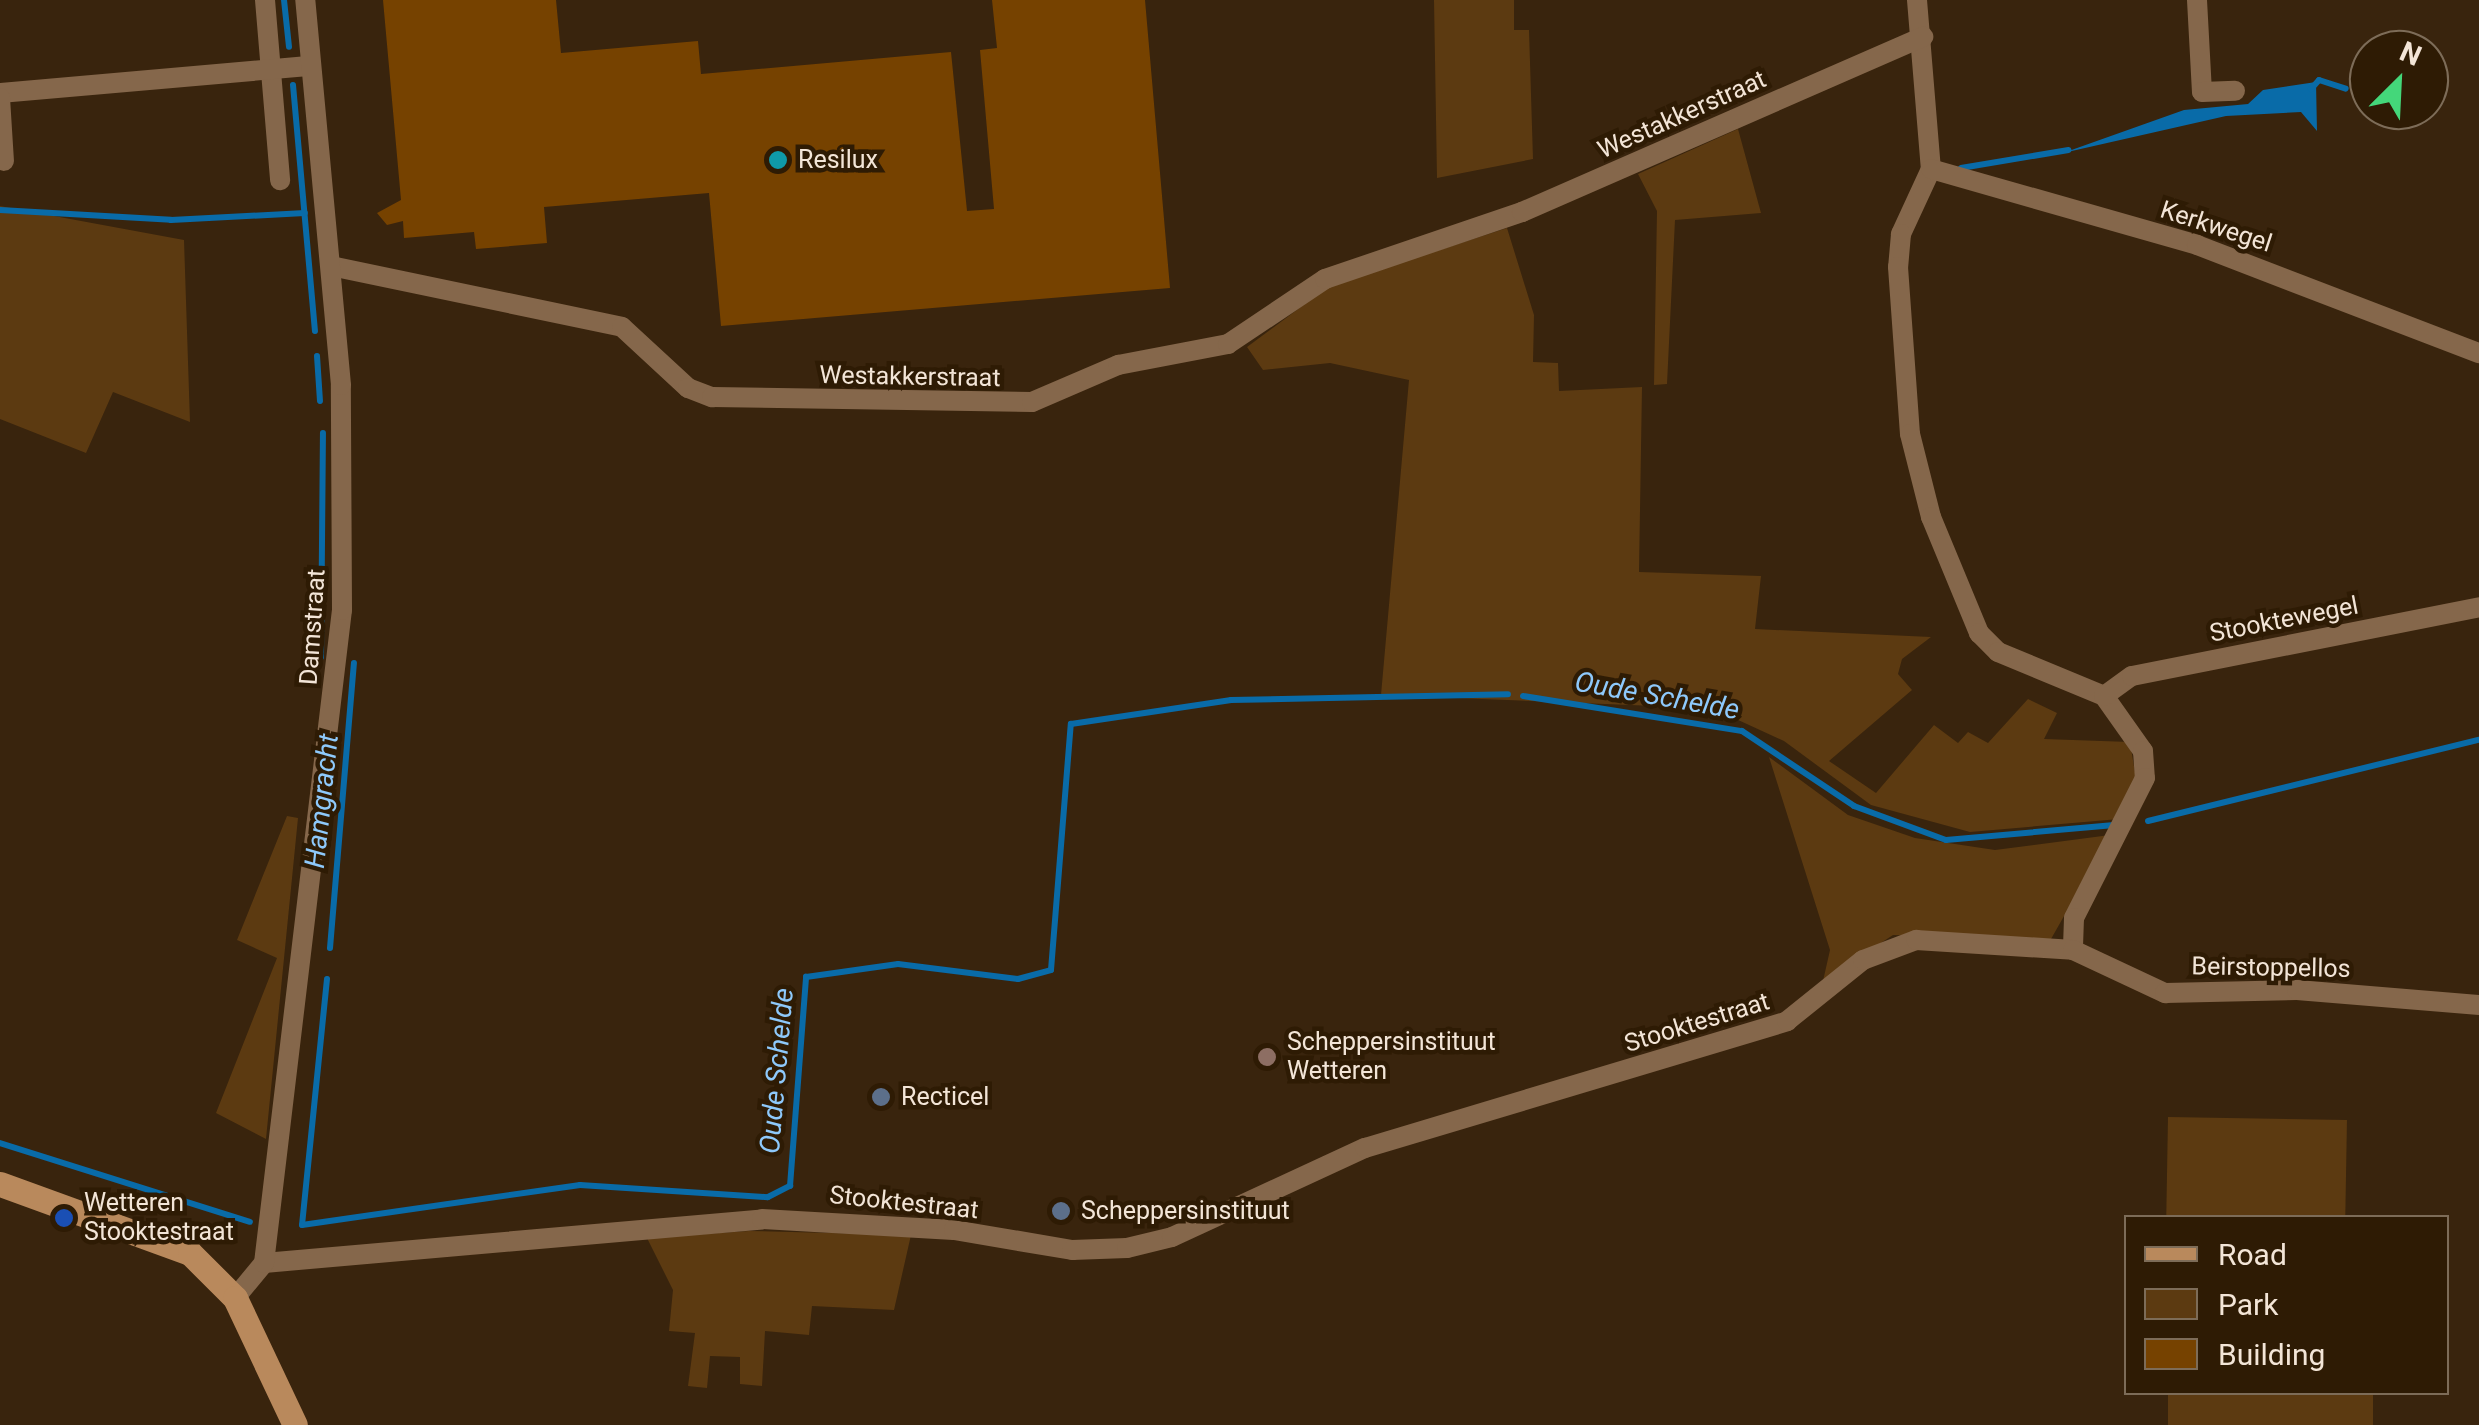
<!DOCTYPE html>
<html>
<head>
<meta charset="utf-8">
<style>
  body { margin:0 }
  #map { position:relative; width:2479px; height:1425px; overflow:hidden; background:#39240d; font-family:Roboto,sans-serif }
  div>[style] { position:absolute }
  .green>* { inset:0; background:#5c3a11; transform-origin:0 0 }
  .water>* { inset:0; background:#096ba8 }
  .stream>* { height:6px; margin:-3px; padding:0 3px; transform-origin:3px; border-radius:3px; background:#096ba8 }
  .building>* { inset:0; background:#764200 }
  .street>* { height:20px; margin:-10px; padding:0 10px; transform-origin:10px; border-radius:10px; background:#85674b }
  .secondary>* { height:25px; margin:-12.5px; padding:0 12.5px; transform-origin:12.5px; border-radius:12.5px; background:#b9895c }
  .dots>* { width:28px; height:28px; translate:-50% -50%; box-sizing:border-box; border:5px solid #2e1b04; border-radius:50% }
  span { translate:-50% -50%; white-space:nowrap; text-align:center; line-height:1.15; -webkit-text-stroke:9px #2e1b04; paint-order:stroke }
  .street-label { font-size:25px; color:#f3e5d7 }
  .poi-label { font-size:25px; color:#f3e5d7 }
  .left { translate:0 -50%; text-align:left }
  .water-label { font-size:28px; color:#8ec9fb; font-style:italic }
  .legend { position:absolute; left:2124px; top:1215px; width:325px; height:180px; box-sizing:border-box; background:#2e1b04; border:2px solid #7d6c58; margin:0; padding:12px 18px; list-style:none; font-size:30px; color:#f3e5d7 }
  .legend li { display:flex; align-items:center; gap:20px; height:50px }
  .legend b { width:50px; border:2px solid #7d6c58 }
  .north { position:absolute; left:2349px; top:30px; width:100px; height:100px; box-sizing:border-box; background:#2e1b04; border:2px solid #7d6c58; border-radius:50%; rotate:24deg; font-size:28px; font-weight:700; line-height:40px; text-align:center; color:#f3e5d7 }
  .north::after { content:''; display:block; margin:auto; width:35px; height:45px; background:#44d77a; clip-path:polygon(50% 0,100% 100%,50% 72%,0 100%) }
</style>
</head>
<body>
<div id="map">
  <div class="green">
    <div style="clip-path:polygon(1434px 0,1514px 0,1514px 30px,1529px 30px,1533px 159px,1437px 178px)"></div>
    <div style="clip-path:polygon(1738px 129px,1761px 213px,1675px 220px,1667px 384px,1654px 385px,1657px 211px,1638px 174px)"></div>
    <div style="clip-path:polygon(0 206px,184px 240px,190px 422px,113px 392px,86px 453px,0 419px)"></div>
    <div style="clip-path:polygon(1507px 228px,1534px 315px,1533px 362px,1558px 363px,1559px 391px,1642px 387px,1639px 572px,1761px 576px,1755px 629px,1931px 637px,1902px 659px,1898px 674px,1912px 690px,1829px 761px,1876px 793px,1934px 725px,1958px 743px,1968px 732px,1988px 743px,2028px 699px,2057px 713px,2044px 739px,2130px 742px,2137px 785px,2119px 819px,1970px 832px,1871px 805px,1784px 741px,1736px 719px,1655px 706px,1381px 695px,1409px 380px,1330px 363px,1263px 370px,1247px 347px,1329px 286px)"></div>
    <div style="clip-path:polygon(1769px 757px,1848px 815px,1915px 838px,1995px 850px,2110px 835px,2051px 939px,1893px 935px,1823px 981px,1830px 950px)"></div>
    <div style="clip-path:polygon(287px 816px,298px 818px,266px 1139px,216px 1113px,277px 958px,237px 940px)"></div>
    <div style="left:2168px;top:1117px;width:179px;height:101px;rotate:1deg"></div>
    <div style="clip-path:polygon(749px 1231px,911px 1235px,894px 1310px,812px 1306px,809px 1335px,765px 1331px,762px 1386px,740px 1384px,740px 1357px,710px 1356px,707px 1388px,688px 1386px,695px 1333px,669px 1331px,673px 1290px,647px 1238px)"></div>
    <div style="left:2168px;top:1393px;width:205px;height:32px"></div>
  </div>
  <div class="water">
    <div style="clip-path:polygon(2316px 82px,2317px 131px,2301px 112px,2226px 116px,2063px 153px,2184px 110px,2248px 104px,2263px 90px)"></div>
  </div>
  <div class="stream">
    <div style="left:284px;top:0;width:47px;rotate:83.9deg"></div>
    <div style="left:293px;top:85px;width:247px;rotate:84.9deg"></div>
    <div style="left:2311px;top:89px;width:12px;rotate:-48deg"></div>
    <div style="left:2319px;top:80px;width:28px;rotate:18deg"></div>
    <div style="left:1961px;top:168px;width:109px;rotate:-9.5deg"></div>
    <div style="left:0;top:210px;width:171px;rotate:3.3deg"></div>
    <div style="left:171px;top:220px;width:134px;rotate:-3deg"></div>
    <div style="left:317px;top:356px;width:45px;rotate:86.2deg"></div>
    <div style="left:321px;top:657px;width:224px;rotate:-89.5deg"></div>
    <div style="left:1523px;top:696px;width:222px;rotate:9.1deg"></div>
    <div style="left:1742px;top:731px;width:135px;rotate:33.8deg"></div>
    <div style="left:1854px;top:806px;width:98px;rotate:20.3deg"></div>
    <div style="left:1946px;top:840px;width:169px;rotate:-5.1deg"></div>
    <div style="left:2148px;top:821px;width:341px;rotate:-13.8deg"></div>
    <div style="left:330px;top:948px;width:286px;rotate:-85.2deg"></div>
    <div style="left:327px;top:979px;width:247px;rotate:95.8deg"></div>
    <div style="left:302px;top:1225px;width:281px;rotate:-8.2deg"></div>
    <div style="left:580px;top:1185px;width:188px;rotate:3.7deg"></div>
    <div style="left:768px;top:1197px;width:25px;rotate:-27deg"></div>
    <div style="left:790px;top:1186px;width:210px;rotate:-85.6deg"></div>
    <div style="left:806px;top:977px;width:93px;rotate:-8deg"></div>
    <div style="left:898px;top:964px;width:121px;rotate:7.1deg"></div>
    <div style="left:1018px;top:979px;width:34px;rotate:-15deg"></div>
    <div style="left:1051px;top:970px;width:247px;rotate:-85.4deg"></div>
    <div style="left:1071px;top:724px;width:162px;rotate:-8.5deg"></div>
    <div style="left:1231px;top:700px;width:277px;rotate:-1.2deg"></div>
    <div style="left:0;top:1143px;width:262px;rotate:17.5deg"></div>
  </div>
  <div class="building">
    <div style="clip-path:polygon(383px 0,556px 0,561px 53px,698px 41px,701px 74px,951px 52px,967px 211px,994px 209px,980px 50px,997px 48px,992px 0,1145px 0,1170px 288px,721px 326px,709px 193px,544px 207px,547px 243px,476px 249px,474px 232px,404px 238px,403px 221px,387px 225px,377px 213px,401px 200px)"></div>
  </div>
  <div class="street">
    <div style="left:265px;top:0;width:181px;rotate:85.2deg"></div>
    <div style="left:1917px;top:0;width:170px;rotate:85.3deg"></div>
    <div style="left:1931px;top:169px;width:72px;rotate:114.8deg"></div>
    <div style="left:1901px;top:234px;width:33px;rotate:95deg"></div>
    <div style="left:1898px;top:267px;width:167px;rotate:85.9deg"></div>
    <div style="left:1910px;top:434px;width:86px;rotate:75.8deg"></div>
    <div style="left:1931px;top:517px;width:126px;rotate:67.5deg"></div>
    <div style="left:1979px;top:633px;width:27px;rotate:45deg"></div>
    <div style="left:1998px;top:652px;width:115px;rotate:22.5deg"></div>
    <div style="left:2104px;top:696px;width:67px;rotate:54.7deg"></div>
    <div style="left:2143px;top:751px;width:27px;rotate:86deg"></div>
    <div style="left:2145px;top:778px;width:157px;rotate:116.9deg"></div>
    <div style="left:2074px;top:918px;width:32px;rotate:92deg"></div>
    <div style="left:2197px;top:0;width:92px;rotate:86.9deg"></div>
    <div style="left:2202px;top:92px;width:33px;rotate:-2deg"></div>
    <div style="left:0;top:93px;width:312px;rotate:-5deg"></div>
    <div style="left:0;top:98px;width:63px;rotate:86.4deg"></div>
    <div style="left:1931px;top:169px;width:277px;rotate:15.9deg"></div>
    <div style="left:2197px;top:245px;width:302px;rotate:21deg"></div>
    <div style="left:331px;top:266px;width:297px;rotate:11.8deg"></div>
    <div style="left:622px;top:327px;width:90px;rotate:42.7deg"></div>
    <div style="left:688px;top:388px;width:26px;rotate:21deg"></div>
    <div style="left:712px;top:397px;width:320px;rotate:0.9deg"></div>
    <div style="left:1032px;top:402px;width:94px;rotate:-23.3deg"></div>
    <div style="left:1118px;top:365px;width:112px;rotate:-10.8deg"></div>
    <div style="left:1228px;top:344px;width:117px;rotate:-33.8deg"></div>
    <div style="left:1325px;top:279px;width:208px;rotate:-18.8deg"></div>
    <div style="left:1522px;top:212px;width:438px;rotate:-23.6deg"></div>
    <div style="left:2104px;top:696px;width:34px;rotate:-36deg"></div>
    <div style="left:2132px;top:676px;width:354px;rotate:-11.2deg"></div>
    <div style="left:264px;top:1263px;width:500px;rotate:-5deg"></div>
    <div style="left:762px;top:1219px;width:192px;rotate:3.3deg"></div>
    <div style="left:954px;top:1230px;width:120px;rotate:9.6deg"></div>
    <div style="left:1072px;top:1250px;width:55px;rotate:-2.1deg"></div>
    <div style="left:1127px;top:1248px;width:46px;rotate:-13.7deg"></div>
    <div style="left:1172px;top:1237px;width:213px;rotate:-24.8deg"></div>
    <div style="left:1365px;top:1148px;width:441px;rotate:-16.7deg"></div>
    <div style="left:1787px;top:1021px;width:97px;rotate:-38.8deg"></div>
    <div style="left:1863px;top:960px;width:57px;rotate:-20.7deg"></div>
    <div style="left:1916px;top:940px;width:157px;rotate:3.6deg"></div>
    <div style="left:2073px;top:950px;width:102px;rotate:25.1deg"></div>
    <div style="left:2165px;top:993px;width:132px;rotate:-1.3deg"></div>
    <div style="left:2297px;top:990px;width:183px;rotate:4.7deg"></div>
    <div style="left:235px;top:1298px;width:45px;rotate:-50.4deg"></div>
    <div style="left:264px;top:1263px;width:658px;rotate:-83.19deg"></div>
    <div style="left:342px;top:610px;width:225px;rotate:-90.3deg"></div>
    <div style="left:341px;top:385px;width:387px;rotate:-95.3deg"></div>
  </div>
  <div class="secondary">
    <div style="left:0;top:1184px;width:202px;rotate:20deg"></div>
    <div style="left:190px;top:1253px;width:64px;rotate:45deg"></div>
    <div style="left:235px;top:1298px;width:140px;rotate:64.7deg"></div>
  </div>
  <div class="dots">
    <div style="left:778px;top:160px;background:#0f9aa8"></div>
    <div style="left:1267px;top:1057px;background:#8d6e63"></div>
    <div style="left:881px;top:1097px;background:#5c6f8a"></div>
    <div style="left:1061px;top:1211px;background:#5c6f8a"></div>
    <div style="left:64px;top:1218px;background:#1a4fb4"></div>
  </div>
  <div class="street-label">
    <span style="left:1682px;top:115px;rotate:-24deg">Westakkerstraat</span>
    <span style="left:2216px;top:227px;rotate:18deg">Kerkwegel</span>
    <span style="left:910px;top:377px;rotate:1deg">Westakkerstraat</span>
    <span style="left:2284px;top:620px;rotate:-11deg">Stooktewegel</span>
    <span style="left:313px;top:627px;rotate:-86deg">Damstraat</span>
    <span style="left:2271px;top:968px;rotate:1deg">Beirstoppellos</span>
    <span style="left:1697px;top:1023px;rotate:-17deg">Stooktestraat</span>
    <span style="left:904px;top:1203px;rotate:6deg">Stooktestraat</span>
  </div>
  <div class="poi-label">
    <span class="left" style="left:798px;top:160px">Resilux</span>
    <span class="left" style="left:1287px;top:1057px">Scheppersinstituut<br>Wetteren</span>
    <span class="left" style="left:901px;top:1097px">Recticel</span>
    <span class="left" style="left:84px;top:1218px">Wetteren<br>Stooktestraat</span>
    <span class="left" style="left:1081px;top:1211px">Scheppersinstituut</span>
  </div>
  <div class="water-label">
    <span style="left:1657px;top:696px;rotate:10deg">Oude Schelde</span>
    <span style="left:322px;top:801px;rotate:-84deg">Hamgracht</span>
    <span style="left:777px;top:1071px;rotate:-85deg">Oude Schelde</span>
  </div>
  <ul class="legend">
  <li><b style="height:12px;background:#b9895c"></b>Road</li>
  <li><b style="height:28px;background:#5c3a11"></b>Park</li>
  <li><b style="height:28px;background:#764200"></b>Building</li>
  </ul>
  <div class="north">N</div>
</div>
</body>
</html>
